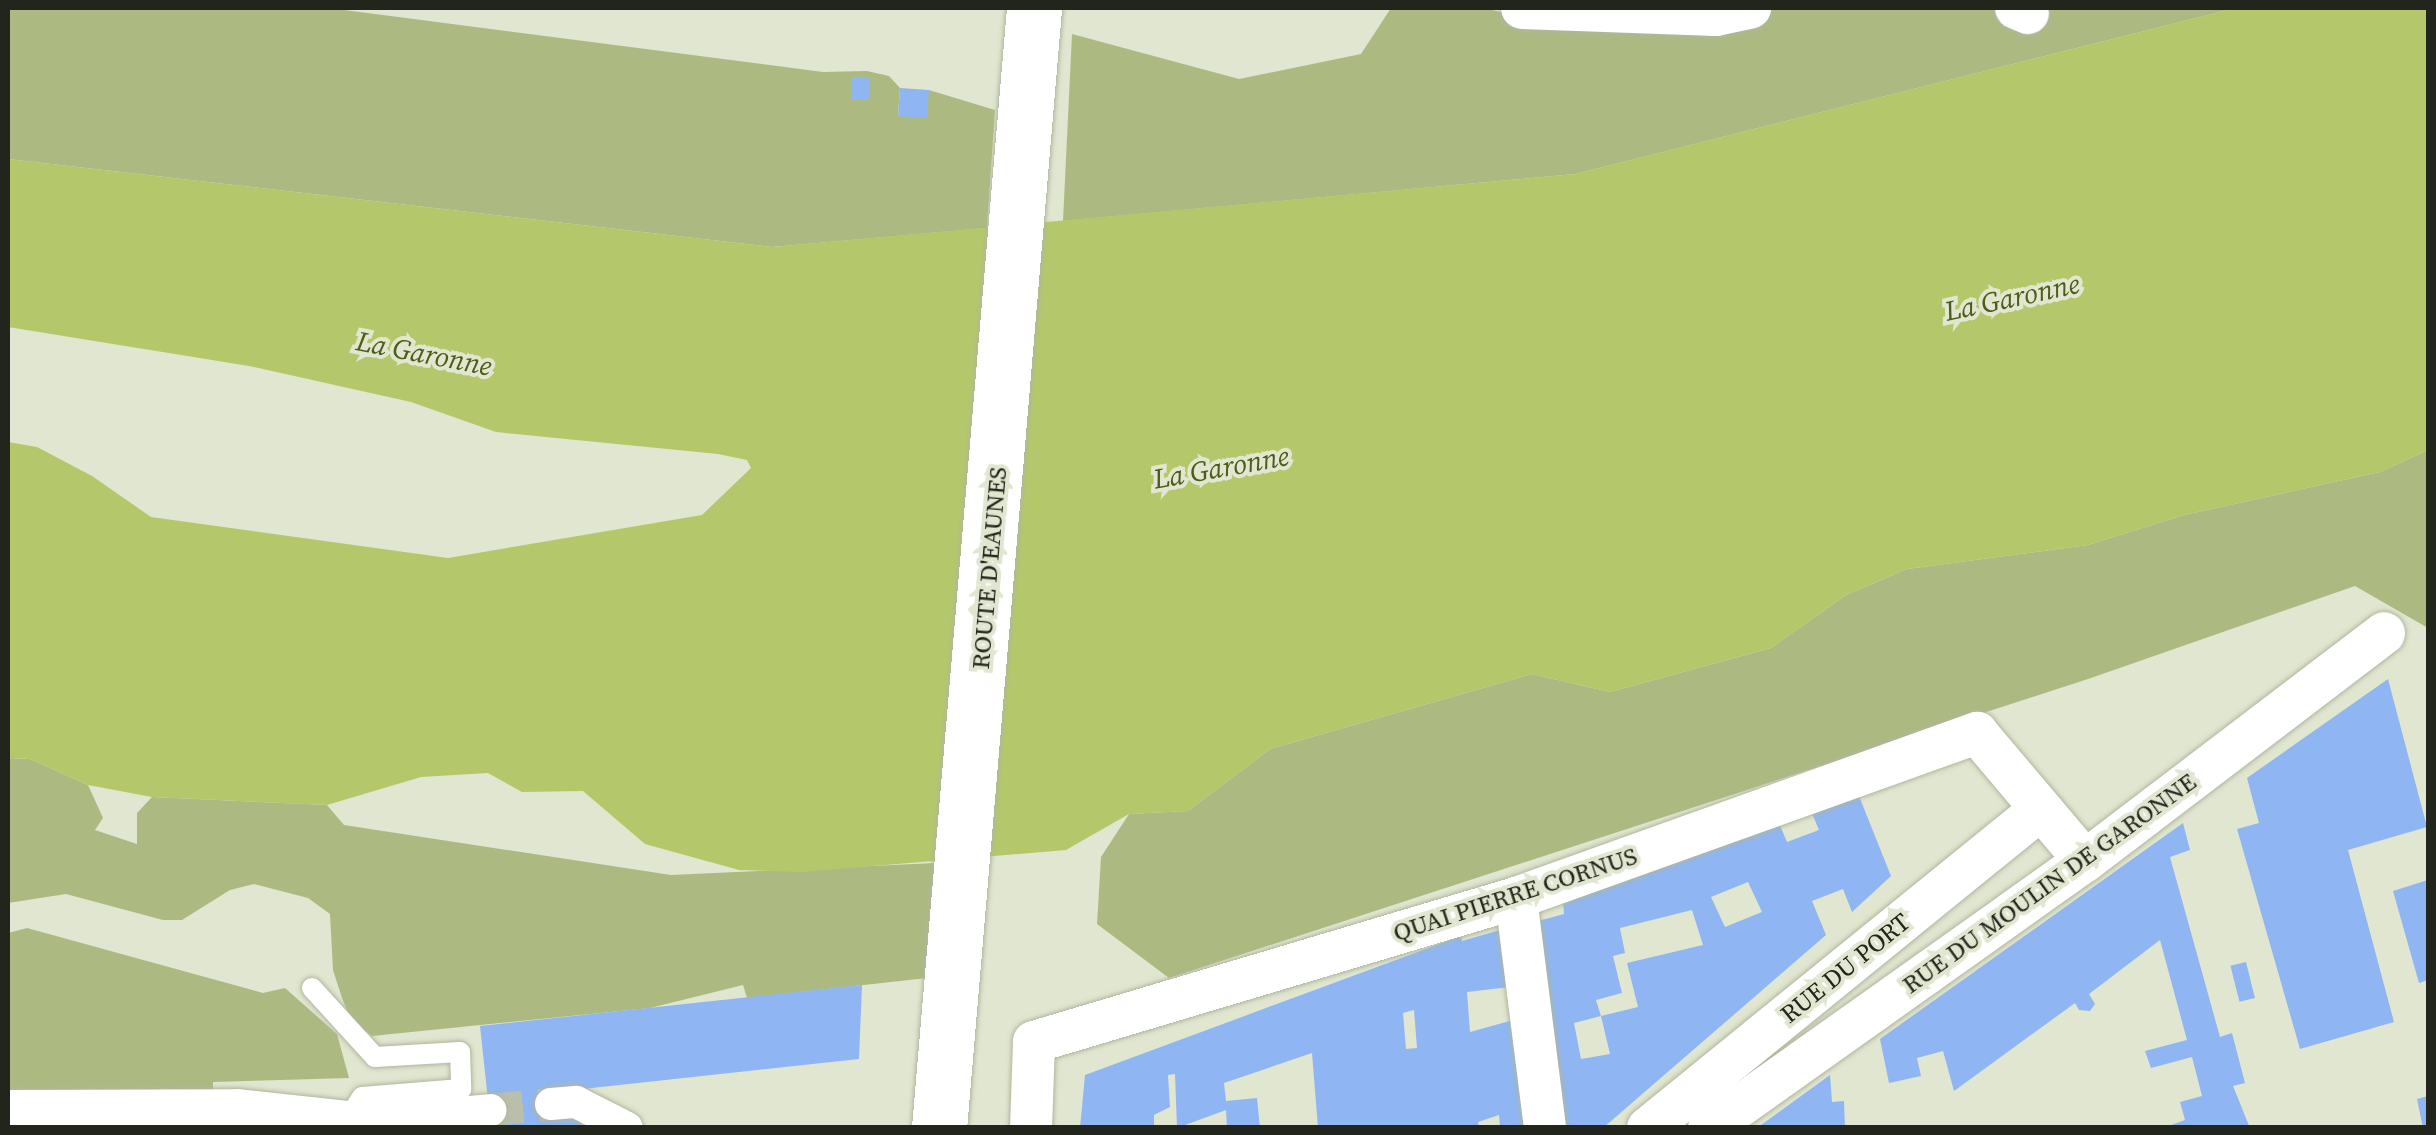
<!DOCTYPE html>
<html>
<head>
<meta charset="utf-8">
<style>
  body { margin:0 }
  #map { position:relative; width:2436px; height:1135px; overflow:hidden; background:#e0e6cf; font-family:"Source Serif 4",serif }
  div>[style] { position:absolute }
  .green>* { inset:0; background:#acba82 }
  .water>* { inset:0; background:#b4c86b }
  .building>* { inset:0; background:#8fb6f2; transform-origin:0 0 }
  .pedestrian-tunnel>* { height:32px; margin-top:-16px; transform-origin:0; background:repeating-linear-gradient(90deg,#babfab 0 32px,transparent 0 48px) }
  .roads { filter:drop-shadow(0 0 2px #b0b69f) drop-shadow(0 0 2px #b0b69f) }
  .service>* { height:20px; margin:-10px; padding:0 10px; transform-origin:10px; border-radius:10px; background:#fff }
  .pedestrian>* { height:32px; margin:-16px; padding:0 16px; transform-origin:16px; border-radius:16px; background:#fff }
  .minor>* { height:42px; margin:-21px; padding:0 21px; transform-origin:21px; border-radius:21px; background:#fff }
  .secondary>* { height:55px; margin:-27.5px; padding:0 27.5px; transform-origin:27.5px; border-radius:27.5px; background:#fff }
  span { translate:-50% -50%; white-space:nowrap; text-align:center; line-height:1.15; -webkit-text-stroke:8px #e0e6cf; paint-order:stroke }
  .street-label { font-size:25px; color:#22251c }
  .water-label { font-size:28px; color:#4f5b19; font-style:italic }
  .frame { position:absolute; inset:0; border:10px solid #22251c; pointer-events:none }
</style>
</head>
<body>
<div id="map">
  <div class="green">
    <div style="clip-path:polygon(8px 8px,329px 8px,823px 72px,867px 71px,889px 76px,900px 88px,898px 115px,929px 90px,995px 110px,987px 228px,772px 247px,8px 159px)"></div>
    <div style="clip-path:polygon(1391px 8px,1484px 8px,1566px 28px,1717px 8px,2236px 8px,1575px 174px,1063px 221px,1072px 34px,1239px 79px,1361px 54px)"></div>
    <div style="clip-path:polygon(2428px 450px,2428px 628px,2355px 586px,2091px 678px,1169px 978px,1097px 924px,1101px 857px,1129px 814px,1188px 811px,1270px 749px,1532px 674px,1610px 692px,1771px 648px,1846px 595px,1907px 569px,2088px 545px,2184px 515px,2380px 472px)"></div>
    <div style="clip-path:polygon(8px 758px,30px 759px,88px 785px,103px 818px,95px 830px,137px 844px,137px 813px,152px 797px,327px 805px,344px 825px,671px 875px,936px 863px,927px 978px,747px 998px,743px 985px,650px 1008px,372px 1036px,350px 1018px,342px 998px,333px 970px,330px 914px,308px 898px,254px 884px,230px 890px,182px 920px,163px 920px,66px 894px,8px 903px)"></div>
    <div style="clip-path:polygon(27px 928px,263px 993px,285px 988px,337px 1034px,349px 1078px,213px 1082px,213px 1099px,8px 1094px,8px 933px)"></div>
  </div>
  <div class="water">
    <div style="clip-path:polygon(2236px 8px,2428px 8px,2428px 450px,2380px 472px,2184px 515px,2088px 545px,1907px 569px,1846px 595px,1771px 648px,1610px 692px,1532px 674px,1270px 749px,1188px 811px,1129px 814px,1066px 850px,801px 872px,739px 870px,645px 844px,583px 791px,522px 792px,488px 773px,421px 777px,327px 805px,152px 797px,88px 785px,30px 759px,8px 758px,8px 442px,37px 447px,92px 476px,151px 517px,448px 558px,702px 515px,751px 468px,747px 460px,718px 454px,496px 432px,411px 402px,249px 366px,8px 327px,8px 159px,772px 247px,1575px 174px)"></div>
  </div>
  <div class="building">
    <div style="left:852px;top:77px;width:18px;height:22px;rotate:3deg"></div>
    <div style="left:900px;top:88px;width:29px;height:28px;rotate:4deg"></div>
    <div style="clip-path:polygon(2388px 679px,2427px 827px,2348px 850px,2394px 1022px,2300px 1049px,2237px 829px,2259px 823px,2247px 778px)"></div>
    <div style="clip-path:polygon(evenodd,1859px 796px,1891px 876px,1852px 912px,1843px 889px,1812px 901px,1826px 935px,1603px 1128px,1553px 1128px,1531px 923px,1564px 914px,1563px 901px,1779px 823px,1787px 842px,1819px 830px,1811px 811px,1859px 796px,1748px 882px,1762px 912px,1725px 927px,1711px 897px,1748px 882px,1859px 796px,1692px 910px,1703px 945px,1627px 963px,1638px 1007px,1601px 1016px,1610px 1054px,1581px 1059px,1574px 1023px,1601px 1016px,1596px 1000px,1622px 993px,1613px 956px,1625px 953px,1620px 928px,1692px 910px)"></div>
    <div style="clip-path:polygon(2183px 823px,2190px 850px,2170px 857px,2220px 1037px,2232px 1033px,2245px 1083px,2233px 1086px,2250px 1128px,2163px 1128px,2185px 1120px,2180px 1102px,2202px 1096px,2192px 1057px,2151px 1068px,2145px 1051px,2187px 1040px,2160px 940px,2089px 994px,2095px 1004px,2090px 1011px,2079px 1010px,2075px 1003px,1954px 1091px,1943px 1051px,1917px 1058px,1921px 1076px,1889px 1083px,1880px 1039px)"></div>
    <div style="clip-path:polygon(2428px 880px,2428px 980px,2419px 983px,2393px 891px)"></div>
    <div style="clip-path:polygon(evenodd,1507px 928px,1510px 987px,1467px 992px,1470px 1032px,1517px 1019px,1526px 1128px,1500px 1128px,1499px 1115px,1478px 1122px,1479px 1128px,1318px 1128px,1312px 1053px,1224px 1083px,1226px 1101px,1257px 1098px,1260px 1128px,1227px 1128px,1226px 1110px,1177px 1128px,1175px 1074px,1168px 1075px,1170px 1107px,1154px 1115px,1154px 1128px,1080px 1128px,1085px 1075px,1461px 936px,1462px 941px,1507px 928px,1414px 1010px,1417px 1048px,1406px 1049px,1403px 1013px,1414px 1010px)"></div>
    <div style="left:2246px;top:962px;width:37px;height:16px;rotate:76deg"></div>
    <div style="clip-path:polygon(862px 985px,859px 1059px,546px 1093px,579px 1112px,582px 1128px,473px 1128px,488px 1100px,480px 1026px)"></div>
    <div style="clip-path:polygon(1830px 1075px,1832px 1102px,1844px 1101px,1845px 1128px,1757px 1128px)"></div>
    <div style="clip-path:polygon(2428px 1096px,2428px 1128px,2423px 1128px,2417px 1099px)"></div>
  </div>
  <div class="pedestrian-tunnel">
    <div style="left:491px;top:1110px;width:60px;rotate:-5.7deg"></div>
  </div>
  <div class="roads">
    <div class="service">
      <div style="left:312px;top:988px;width:93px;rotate:47.6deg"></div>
      <div style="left:375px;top:1057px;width:85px;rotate:-3.4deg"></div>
      <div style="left:460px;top:1052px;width:37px;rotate:88deg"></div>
      <div style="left:461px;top:1089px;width:99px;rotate:175.4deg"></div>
      <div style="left:362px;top:1097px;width:30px;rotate:123deg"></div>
    </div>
    <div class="pedestrian">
      <div style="left:551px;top:1104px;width:25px;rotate:-5deg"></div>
      <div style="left:576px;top:1102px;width:57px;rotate:27deg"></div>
      <div style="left:346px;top:1122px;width:145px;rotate:-4.7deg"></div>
    </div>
    <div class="minor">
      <div style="left:1522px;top:8px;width:194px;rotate:2.1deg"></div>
      <div style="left:1716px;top:15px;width:35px;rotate:-12deg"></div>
      <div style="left:2016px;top:8px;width:13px;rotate:23deg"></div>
      <div style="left:1516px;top:898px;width:232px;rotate:82.8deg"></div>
      <div style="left:8px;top:1111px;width:230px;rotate:-0.2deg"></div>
      <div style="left:238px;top:1110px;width:109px;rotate:6.3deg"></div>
      <div style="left:346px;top:1122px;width:6px;rotate:72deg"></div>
      <div style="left:1031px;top:1128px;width:86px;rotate:-88deg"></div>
      <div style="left:1034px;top:1042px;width:503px;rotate:-16.63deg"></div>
      <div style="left:1516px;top:898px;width:490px;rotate:-19.7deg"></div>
      <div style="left:1977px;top:733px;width:167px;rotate:49.8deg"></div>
      <div style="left:1648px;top:1128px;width:506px;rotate:-39.07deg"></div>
      <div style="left:1709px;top:1128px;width:461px;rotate:-35.4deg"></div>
      <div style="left:2085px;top:861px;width:376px;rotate:-37.3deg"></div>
    </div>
    <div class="secondary">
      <div style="left:939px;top:1128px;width:1124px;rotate:-85.15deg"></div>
    </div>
  </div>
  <div class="street-label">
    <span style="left:989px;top:568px;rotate:-85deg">ROUTE D'EAUNES</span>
    <span style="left:2049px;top:883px;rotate:-36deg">RUE DU MOULIN DE GARONNE</span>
    <span style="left:1515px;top:894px;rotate:-18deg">QUAI PIERRE CORNUS</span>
    <span style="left:1845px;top:968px;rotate:-39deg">RUE DU PORT</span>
  </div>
  <div class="water-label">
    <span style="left:2012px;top:297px;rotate:-12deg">La Garonne</span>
    <span style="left:424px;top:353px;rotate:11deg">La Garonne</span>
    <span style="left:1221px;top:467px;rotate:-10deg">La Garonne</span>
  </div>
  <div class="frame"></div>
</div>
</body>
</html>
